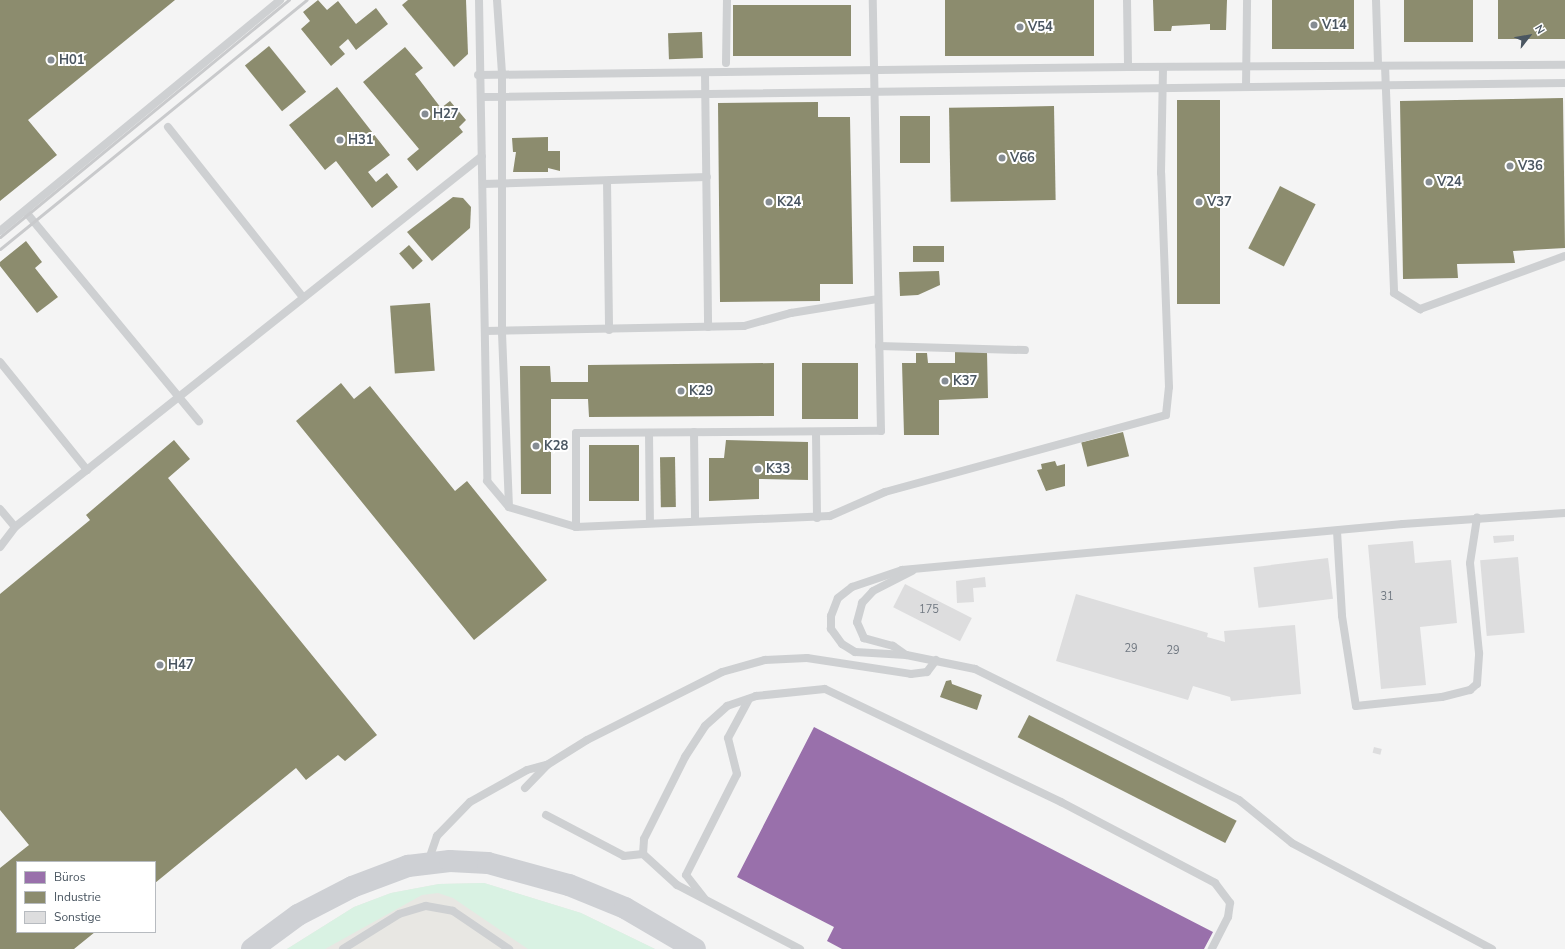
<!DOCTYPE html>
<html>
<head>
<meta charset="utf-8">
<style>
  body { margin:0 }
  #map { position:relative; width:1565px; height:949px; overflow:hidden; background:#f4f4f4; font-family:"Nunito Sans",sans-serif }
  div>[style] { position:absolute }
  .commercial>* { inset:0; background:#e8e7e3 }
  .green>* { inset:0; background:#d9f2e3 }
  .offices>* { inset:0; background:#9970ab }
  .industry>* { inset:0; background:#8c8c6e; transform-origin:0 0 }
  .building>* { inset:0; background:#ddddde; transform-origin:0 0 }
  .lane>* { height:8px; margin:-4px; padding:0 4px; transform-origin:4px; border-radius:4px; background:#ced0d2 }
  .secondary>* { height:22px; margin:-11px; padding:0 11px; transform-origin:11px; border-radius:11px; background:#ced0d4 }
  .rail>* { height:3px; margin:-1.5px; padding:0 1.5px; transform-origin:1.5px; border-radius:1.5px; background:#c9cacc }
  .dots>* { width:11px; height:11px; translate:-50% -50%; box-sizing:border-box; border:2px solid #fff; border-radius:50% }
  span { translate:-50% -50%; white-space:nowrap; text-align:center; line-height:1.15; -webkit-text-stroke:4px #fff; paint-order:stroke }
  .number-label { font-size:11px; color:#707881 }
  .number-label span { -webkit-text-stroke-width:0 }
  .poi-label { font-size:13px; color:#4a5661; font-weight:700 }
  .left { translate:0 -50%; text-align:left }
  .legend { position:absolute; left:16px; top:861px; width:140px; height:72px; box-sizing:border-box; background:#fff; border:1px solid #b7bbc0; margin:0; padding:5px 7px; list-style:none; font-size:12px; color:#4a5661 }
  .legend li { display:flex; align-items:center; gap:8px; height:20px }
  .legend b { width:20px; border:1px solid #b7bbc0 }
  .north { position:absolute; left:1509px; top:16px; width:40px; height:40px; -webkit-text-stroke:3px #fff; paint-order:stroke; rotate:59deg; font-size:11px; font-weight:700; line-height:16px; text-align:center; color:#4a5661 }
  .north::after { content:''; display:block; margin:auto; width:14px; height:18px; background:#4a5661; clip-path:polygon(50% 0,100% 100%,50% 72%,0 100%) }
</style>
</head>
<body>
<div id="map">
  <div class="commercial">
    <div style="clip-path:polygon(484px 883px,581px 913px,655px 949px,287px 949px,354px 907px,391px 893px,439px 884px)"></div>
  </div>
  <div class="green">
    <div style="clip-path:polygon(484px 883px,581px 913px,655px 949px,528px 949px,453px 898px,438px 893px,422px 895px,325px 949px,287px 949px,354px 907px,391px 893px,439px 884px)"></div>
  </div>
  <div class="offices">
    <div style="clip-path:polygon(814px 727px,1213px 932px,1204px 949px,842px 949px,827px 941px,834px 927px,737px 877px)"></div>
  </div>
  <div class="industry">
    <div style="clip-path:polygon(0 0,175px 0,28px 120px,57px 155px,0 201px)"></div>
    <div style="clip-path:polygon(318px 0,327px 10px,338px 1px,356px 24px,376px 8px,388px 24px,356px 50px,348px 39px,339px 47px,345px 54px,331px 66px,301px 29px,310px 21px,303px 12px)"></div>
    <div style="clip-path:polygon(408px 0,466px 0,468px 54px,454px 67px,402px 5px)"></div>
    <div style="left:945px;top:0;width:149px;height:56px"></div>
    <div style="clip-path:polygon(1153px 0,1227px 0,1226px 30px,1210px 30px,1210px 24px,1172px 26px,1171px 31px,1154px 31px)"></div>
    <div style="left:1272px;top:0;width:82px;height:49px"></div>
    <div style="left:1404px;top:0;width:69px;height:42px"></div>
    <div style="left:1498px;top:0;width:67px;height:39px"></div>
    <div style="left:851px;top:5px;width:51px;height:118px;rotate:90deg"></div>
    <div style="left:702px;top:32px;width:26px;height:34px;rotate:88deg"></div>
    <div style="left:269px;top:46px;width:59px;height:31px;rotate:51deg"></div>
    <div style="clip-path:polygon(405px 47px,423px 68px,415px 74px,441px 108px,450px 101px,466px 120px,459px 127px,463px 132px,417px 171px,407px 159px,419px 149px,363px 82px)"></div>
    <div style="clip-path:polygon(337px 87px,390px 155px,368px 172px,376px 182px,387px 173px,398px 187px,372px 208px,336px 161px,325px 170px,289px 125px)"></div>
    <div style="clip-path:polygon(1563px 98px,1565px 248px,1513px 251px,1515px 263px,1457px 264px,1458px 278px,1403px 279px,1400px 101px)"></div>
    <div style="left:1220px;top:100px;width:204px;height:43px;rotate:90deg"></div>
    <div style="clip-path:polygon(818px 102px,818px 117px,850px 117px,853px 284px,820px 284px,820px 301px,720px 302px,718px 103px)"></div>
    <div style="left:1054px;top:106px;width:94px;height:105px;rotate:89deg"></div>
    <div style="left:930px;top:116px;width:47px;height:30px;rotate:90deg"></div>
    <div style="clip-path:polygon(548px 137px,548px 151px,560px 151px,560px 171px,548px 168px,548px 172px,513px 172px,516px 152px,513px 152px,512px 138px)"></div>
    <div style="left:1280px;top:186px;width:40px;height:70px;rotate:27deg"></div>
    <div style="clip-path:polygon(453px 197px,463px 198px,471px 207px,470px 228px,432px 261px,407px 232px)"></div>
    <div style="clip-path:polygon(26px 241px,42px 262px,35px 268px,58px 297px,37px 313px,0 266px,0 262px)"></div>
    <div style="left:409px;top:245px;width:21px;height:13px;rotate:49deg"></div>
    <div style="left:913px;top:246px;width:31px;height:16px"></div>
    <div style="clip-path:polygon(939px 271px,940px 285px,918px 295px,900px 296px,899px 272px)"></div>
    <div style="left:430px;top:303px;width:68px;height:40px;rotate:86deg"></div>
    <div style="clip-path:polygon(955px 352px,987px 352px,988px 398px,939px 400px,939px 435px,904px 435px,902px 363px,916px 363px,916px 353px,927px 353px,928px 363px,955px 363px)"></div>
    <div style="clip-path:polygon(774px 363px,774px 416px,589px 417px,588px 399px,551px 399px,551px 494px,521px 494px,520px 366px,550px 366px,551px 382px,588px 382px,588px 365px)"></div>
    <div style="left:802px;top:363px;width:56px;height:56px"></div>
    <div style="clip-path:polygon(341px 383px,354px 399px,370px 386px,455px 491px,467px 481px,547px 580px,474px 640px,296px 421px)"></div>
    <div style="left:1123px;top:432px;width:25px;height:43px;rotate:76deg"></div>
    <div style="clip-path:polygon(174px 440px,190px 459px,168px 478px,377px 735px,345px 761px,338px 755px,306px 780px,296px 768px,155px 883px,155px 862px,17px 862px,17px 932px,95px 932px,74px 949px,0 949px,0 868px,29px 845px,0 810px,0 594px,90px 520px,86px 515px)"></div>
    <div style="clip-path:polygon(726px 440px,808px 442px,808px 480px,759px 479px,759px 499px,709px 501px,709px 458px,724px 458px)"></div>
    <div style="left:639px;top:445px;width:56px;height:50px;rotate:90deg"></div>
    <div style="left:675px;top:457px;width:50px;height:15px;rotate:89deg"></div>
    <div style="clip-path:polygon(1055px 461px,1057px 466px,1065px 464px,1065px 486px,1046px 491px,1037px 470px,1042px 469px,1041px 464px)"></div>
    <div style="clip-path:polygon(951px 680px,952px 684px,982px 695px,977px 710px,940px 697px,946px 681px)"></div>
    <div style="left:1029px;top:715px;width:233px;height:25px;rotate:27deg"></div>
  </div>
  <div class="building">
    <div style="clip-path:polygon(1514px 535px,1514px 541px,1494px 543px,1493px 536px)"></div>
    <div style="clip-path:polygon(1413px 541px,1415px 563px,1451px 560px,1457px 623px,1420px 627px,1426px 685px,1381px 689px,1368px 545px)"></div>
    <div style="left:1518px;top:557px;width:76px;height:38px;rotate:85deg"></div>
    <div style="left:1328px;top:558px;width:41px;height:75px;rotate:83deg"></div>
    <div style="clip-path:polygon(985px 577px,986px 587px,973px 588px,974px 602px,957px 603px,956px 581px)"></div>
    <div style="left:905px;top:584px;width:75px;height:26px;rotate:27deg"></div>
    <div style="clip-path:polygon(1076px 594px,1208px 633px,1207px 637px,1225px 642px,1224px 631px,1295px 625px,1301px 694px,1231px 701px,1230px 697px,1193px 686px,1188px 700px,1056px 661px)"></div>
    <div style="left:1374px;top:747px;width:8px;height:6px;rotate:14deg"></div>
  </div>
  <div class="lane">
    <div style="left:479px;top:0;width:481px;rotate:89deg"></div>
    <div style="left:487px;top:481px;width:34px;rotate:50deg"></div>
    <div style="left:509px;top:507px;width:70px;rotate:16.6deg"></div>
    <div style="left:576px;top:527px;width:94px;rotate:-90deg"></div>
    <div style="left:576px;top:433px;width:305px;rotate:-0.4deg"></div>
    <div style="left:881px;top:431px;width:431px;rotate:-91.1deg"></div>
    <div style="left:497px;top:0;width:73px;rotate:86.1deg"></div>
    <div style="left:502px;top:73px;width:260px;rotate:90deg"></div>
    <div style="left:502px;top:333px;width:174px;rotate:87.7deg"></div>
    <div style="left:1127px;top:0;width:67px;rotate:89.1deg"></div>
    <div style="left:1128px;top:67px;width:437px;rotate:-0.3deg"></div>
    <div style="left:1376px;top:0;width:65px;rotate:88.2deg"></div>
    <div style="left:726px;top:63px;width:63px;rotate:-89.1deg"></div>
    <div style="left:1385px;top:66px;width:227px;rotate:87.7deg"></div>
    <div style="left:1394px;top:293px;width:31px;rotate:32deg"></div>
    <div style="left:1420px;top:309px;width:154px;rotate:-20.1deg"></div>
    <div style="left:705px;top:73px;width:254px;rotate:89.3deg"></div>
    <div style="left:478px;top:75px;width:650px;rotate:-0.71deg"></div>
    <div style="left:1246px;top:87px;width:87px;rotate:-89.3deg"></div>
    <div style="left:481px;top:97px;width:1084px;rotate:-0.74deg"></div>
    <div style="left:168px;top:127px;width:216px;rotate:51.6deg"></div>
    <div style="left:607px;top:181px;width:149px;rotate:89.2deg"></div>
    <div style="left:483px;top:184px;width:224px;rotate:-1.8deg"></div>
    <div style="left:25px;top:211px;width:273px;rotate:50.4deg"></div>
    <div style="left:0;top:231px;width:363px;rotate:-39.5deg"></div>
    <div style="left:485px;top:331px;width:259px;rotate:-1.1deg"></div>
    <div style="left:744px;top:326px;width:49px;rotate:-15.5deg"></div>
    <div style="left:791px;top:313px;width:87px;rotate:-9.2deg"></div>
    <div style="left:879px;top:346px;width:146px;rotate:1.6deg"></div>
    <div style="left:0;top:362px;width:139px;rotate:51.1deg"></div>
    <div style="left:694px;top:432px;width:88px;rotate:89.3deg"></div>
    <div style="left:649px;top:433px;width:89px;rotate:89.4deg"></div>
    <div style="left:816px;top:434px;width:84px;rotate:89.3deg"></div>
    <div style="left:0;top:509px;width:23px;rotate:50deg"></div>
    <div style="left:576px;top:527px;width:254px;rotate:-2.5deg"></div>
    <div style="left:830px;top:516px;width:60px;rotate:-23.6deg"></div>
    <div style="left:885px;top:492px;width:291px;rotate:-15.3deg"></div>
    <div style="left:1166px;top:415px;width:28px;rotate:-84deg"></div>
    <div style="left:1169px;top:387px;width:214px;rotate:-92.1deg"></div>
    <div style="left:1161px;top:173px;width:106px;rotate:-88.9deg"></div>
    <div style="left:1337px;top:531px;width:85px;rotate:86.6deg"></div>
    <div style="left:1342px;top:616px;width:91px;rotate:81.2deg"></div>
    <div style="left:1356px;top:706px;width:86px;rotate:-6deg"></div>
    <div style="left:1442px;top:697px;width:29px;rotate:-14deg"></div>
    <div style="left:1470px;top:690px;width:9px;rotate:-41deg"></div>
    <div style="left:1477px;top:684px;width:31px;rotate:-86deg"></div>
    <div style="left:1479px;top:653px;width:90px;rotate:-95.7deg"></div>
    <div style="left:1470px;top:563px;width:46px;rotate:-81.2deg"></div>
    <div style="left:0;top:547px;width:25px;rotate:-53deg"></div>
    <div style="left:15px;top:527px;width:596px;rotate:-38.46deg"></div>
    <div style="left:906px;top:655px;width:16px;rotate:-145deg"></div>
    <div style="left:893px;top:646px;width:30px;rotate:-165deg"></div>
    <div style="left:864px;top:638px;width:17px;rotate:-114deg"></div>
    <div style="left:857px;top:622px;width:20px;rotate:-75deg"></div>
    <div style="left:862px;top:603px;width:16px;rotate:-47deg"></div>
    <div style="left:873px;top:591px;width:44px;rotate:-27.1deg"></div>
    <div style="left:525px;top:788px;width:32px;rotate:-46deg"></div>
    <div style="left:547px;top:765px;width:47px;rotate:-32deg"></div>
    <div style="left:587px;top:740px;width:151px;rotate:-26.7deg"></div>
    <div style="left:722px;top:672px;width:45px;rotate:-15.6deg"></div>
    <div style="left:765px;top:660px;width:42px;rotate:-2.7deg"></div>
    <div style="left:807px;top:658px;width:105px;rotate:8.7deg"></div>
    <div style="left:911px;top:674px;width:16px;rotate:-7deg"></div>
    <div style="left:927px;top:672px;width:15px;rotate:-53deg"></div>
    <div style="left:546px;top:815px;width:88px;rotate:27.7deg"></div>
    <div style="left:624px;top:856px;width:19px;rotate:-6deg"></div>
    <div style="left:428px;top:862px;width:28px;rotate:-71deg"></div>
    <div style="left:437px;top:836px;width:47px;rotate:-45.9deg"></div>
    <div style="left:470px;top:802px;width:65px;rotate:-29.3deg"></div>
    <div style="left:527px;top:770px;width:20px;rotate:-15deg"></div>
    <div style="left:704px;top:898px;width:29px;rotate:-128deg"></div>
    <div style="left:686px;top:875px;width:113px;rotate:-63.2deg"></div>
    <div style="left:737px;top:774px;width:37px;rotate:-104deg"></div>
    <div style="left:728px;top:738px;width:44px;rotate:-61.7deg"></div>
    <div style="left:343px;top:949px;width:66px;rotate:-32deg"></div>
    <div style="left:399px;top:914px;width:28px;rotate:-17deg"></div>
    <div style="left:426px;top:906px;width:27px;rotate:10deg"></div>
    <div style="left:453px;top:911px;width:68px;rotate:34.2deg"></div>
    <div style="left:800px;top:949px;width:139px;rotate:-152.5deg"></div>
    <div style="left:677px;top:885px;width:46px;rotate:-137.6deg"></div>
    <div style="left:643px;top:854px;width:15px;rotate:-86deg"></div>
    <div style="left:644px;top:839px;width:92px;rotate:-63.4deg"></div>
    <div style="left:685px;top:757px;width:37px;rotate:-57deg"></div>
    <div style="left:705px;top:726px;width:30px;rotate:-42deg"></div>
    <div style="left:727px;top:706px;width:31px;rotate:-19deg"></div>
    <div style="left:756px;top:696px;width:69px;rotate:-5.8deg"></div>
    <div style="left:825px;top:689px;width:262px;rotate:25.6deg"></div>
    <div style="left:1061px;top:802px;width:174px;rotate:27.7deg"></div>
    <div style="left:1215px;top:883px;width:25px;rotate:53deg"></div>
    <div style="left:1230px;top:903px;width:14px;rotate:98deg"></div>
    <div style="left:1228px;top:917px;width:36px;rotate:117deg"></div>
    <div style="left:1492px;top:949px;width:226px;rotate:-152.1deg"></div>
    <div style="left:1292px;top:843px;width:68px;rotate:-140.9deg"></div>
    <div style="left:1239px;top:800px;width:295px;rotate:-153.6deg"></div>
    <div style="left:975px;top:669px;width:70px;rotate:-168.5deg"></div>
    <div style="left:906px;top:655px;width:51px;rotate:-176.6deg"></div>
    <div style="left:855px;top:652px;width:15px;rotate:-148deg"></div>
    <div style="left:842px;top:644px;width:19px;rotate:-126deg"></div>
    <div style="left:831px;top:629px;width:13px;rotate:-90deg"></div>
    <div style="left:831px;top:616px;width:19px;rotate:-69deg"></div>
    <div style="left:838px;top:598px;width:18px;rotate:-38deg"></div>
    <div style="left:852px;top:587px;width:53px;rotate:-18.8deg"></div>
    <div style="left:902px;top:570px;width:503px;rotate:-5.25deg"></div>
    <div style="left:1403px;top:524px;width:162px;rotate:-3.9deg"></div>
  </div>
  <div class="secondary">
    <div style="left:252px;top:949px;width:57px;rotate:-36.5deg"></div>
    <div style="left:298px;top:915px;width:61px;rotate:-27.4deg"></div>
    <div style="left:352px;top:887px;width:60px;rotate:-20.6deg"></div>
    <div style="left:408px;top:866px;width:42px;rotate:-6.8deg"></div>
    <div style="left:450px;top:861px;width:38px;rotate:3deg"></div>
    <div style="left:488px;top:863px;width:84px;rotate:15.2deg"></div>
    <div style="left:569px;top:885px;width:61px;rotate:22.3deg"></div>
    <div style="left:625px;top:908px;width:81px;rotate:30.4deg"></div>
  </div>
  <div class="rail">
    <div style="left:0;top:237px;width:374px;rotate:-39.4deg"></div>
    <div style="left:0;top:249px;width:395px;rotate:-39.1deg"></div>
  </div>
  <div class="dots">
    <div style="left:1314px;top:25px;background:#868d94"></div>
    <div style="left:1020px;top:27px;background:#868d94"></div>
    <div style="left:51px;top:60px;background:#868d94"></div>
    <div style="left:425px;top:114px;background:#868d94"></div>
    <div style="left:340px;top:140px;background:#868d94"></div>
    <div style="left:1002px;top:158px;background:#868d94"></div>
    <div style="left:1510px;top:166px;background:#868d94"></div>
    <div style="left:1429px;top:182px;background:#868d94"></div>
    <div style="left:769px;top:202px;background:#868d94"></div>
    <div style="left:1199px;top:202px;background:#868d94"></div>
    <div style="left:945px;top:381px;background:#868d94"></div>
    <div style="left:681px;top:391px;background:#868d94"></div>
    <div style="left:536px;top:446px;background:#868d94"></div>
    <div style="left:758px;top:469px;background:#868d94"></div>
    <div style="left:160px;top:665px;background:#868d94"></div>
  </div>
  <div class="number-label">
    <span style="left:1387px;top:597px">31</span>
    <span style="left:929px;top:610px">175</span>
    <span style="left:1131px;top:649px">29</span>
    <span style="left:1173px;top:651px">29</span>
  </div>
  <div class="poi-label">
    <span class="left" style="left:1322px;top:25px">V14</span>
    <span class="left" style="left:1028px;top:27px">V54</span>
    <span class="left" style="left:59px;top:60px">H01</span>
    <span class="left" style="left:433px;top:114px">H27</span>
    <span class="left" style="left:348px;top:140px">H31</span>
    <span class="left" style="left:1010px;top:158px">V66</span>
    <span class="left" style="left:1518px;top:166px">V36</span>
    <span class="left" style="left:1437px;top:182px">V24</span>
    <span class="left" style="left:777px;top:202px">K24</span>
    <span class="left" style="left:1207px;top:202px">V37</span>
    <span class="left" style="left:953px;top:381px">K37</span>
    <span class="left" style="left:689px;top:391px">K29</span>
    <span class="left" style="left:544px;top:446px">K28</span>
    <span class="left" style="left:766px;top:469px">K33</span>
    <span class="left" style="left:168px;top:665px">H47</span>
  </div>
  <ul class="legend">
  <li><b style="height:11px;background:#9970ab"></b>Büros</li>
  <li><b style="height:11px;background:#8c8c6e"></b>Industrie</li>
  <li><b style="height:11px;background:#ddddde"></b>Sonstige</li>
  </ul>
  <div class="north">N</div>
</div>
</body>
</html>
